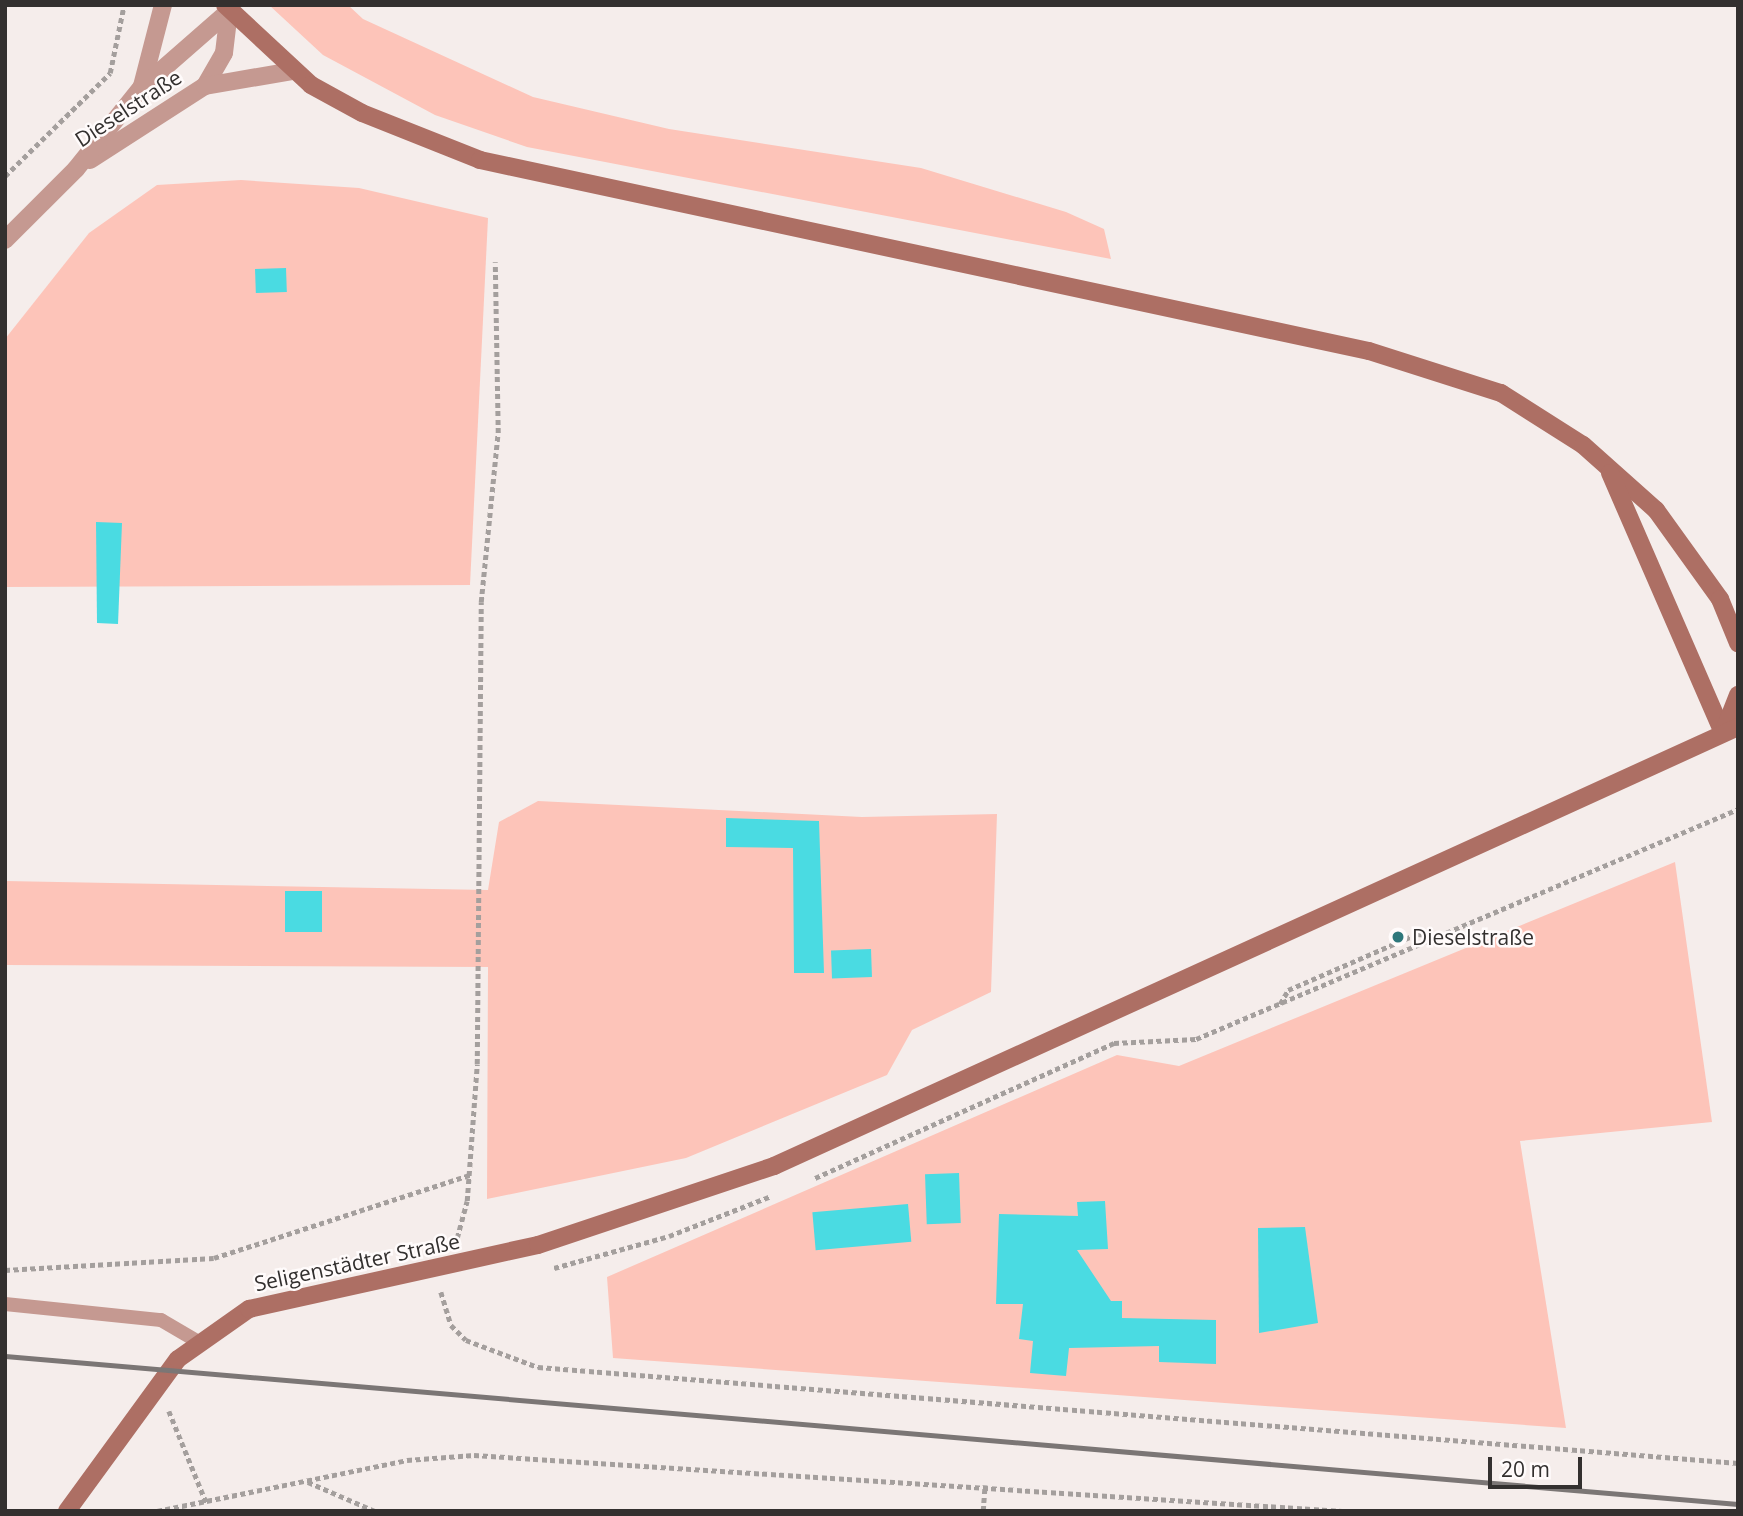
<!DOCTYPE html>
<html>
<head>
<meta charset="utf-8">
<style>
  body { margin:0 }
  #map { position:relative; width:1743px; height:1516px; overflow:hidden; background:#f5edeb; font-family:"Open Sans",sans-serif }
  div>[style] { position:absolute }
  .green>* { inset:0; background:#fdc4b9 }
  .building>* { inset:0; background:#4adbe2; transform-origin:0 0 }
  .path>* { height:4.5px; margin-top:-2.25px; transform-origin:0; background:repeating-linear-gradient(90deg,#a49f9d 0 5px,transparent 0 8.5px) }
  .service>* { height:14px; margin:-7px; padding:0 7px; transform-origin:7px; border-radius:7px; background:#c59991 }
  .minor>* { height:18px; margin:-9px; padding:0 9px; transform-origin:9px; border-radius:9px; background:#c59991 }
  .secondary>* { height:18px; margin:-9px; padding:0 9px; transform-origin:9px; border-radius:9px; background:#ad6f64 }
  .rail>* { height:5px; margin:-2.5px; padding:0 2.5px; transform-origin:2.5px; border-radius:2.5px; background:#7b7675 }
  .dots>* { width:19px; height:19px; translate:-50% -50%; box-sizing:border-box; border:4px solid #fffbfb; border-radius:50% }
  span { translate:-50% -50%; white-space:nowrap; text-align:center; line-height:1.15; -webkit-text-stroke:5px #fffbfb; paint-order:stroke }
  .street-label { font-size:21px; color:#33302f }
  .poi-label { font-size:21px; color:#33302f }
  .left { translate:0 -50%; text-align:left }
  .frame { position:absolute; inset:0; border:7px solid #33302f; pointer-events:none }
  .scale { position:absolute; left:1488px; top:1457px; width:94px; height:32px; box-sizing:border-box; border:4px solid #33302f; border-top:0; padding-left:9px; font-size:21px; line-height:24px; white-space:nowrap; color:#33302f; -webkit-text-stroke:5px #fffbfb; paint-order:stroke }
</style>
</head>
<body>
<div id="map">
  <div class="green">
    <div style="clip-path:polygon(269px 5px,348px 5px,363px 19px,533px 97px,669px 129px,921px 168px,1066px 212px,1104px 229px,1111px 259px,527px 147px,435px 115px,323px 55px)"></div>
    <div style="clip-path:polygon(241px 180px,359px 188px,488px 218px,470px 585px,5px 587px,5px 339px,89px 233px,157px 185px)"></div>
    <div style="clip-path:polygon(538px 801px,862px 817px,997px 814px,991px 992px,912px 1030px,887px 1075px,686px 1158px,487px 1199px,488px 967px,5px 965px,5px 881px,488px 890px,499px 822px)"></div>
    <div style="clip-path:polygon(1675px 862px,1712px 1122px,1520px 1141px,1566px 1428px,613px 1358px,607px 1277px,1117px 1055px,1179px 1066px)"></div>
  </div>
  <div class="building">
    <div style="left:286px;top:268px;width:24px;height:31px;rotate:88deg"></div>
    <div style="clip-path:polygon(96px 522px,122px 523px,118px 624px,97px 623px)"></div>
    <div style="clip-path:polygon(726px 818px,819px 821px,824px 973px,794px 973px,793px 848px,726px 847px)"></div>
    <div style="left:322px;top:891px;width:41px;height:37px;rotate:90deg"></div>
    <div style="left:871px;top:949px;width:28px;height:40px;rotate:88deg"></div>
    <div style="left:959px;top:1173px;width:50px;height:34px;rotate:88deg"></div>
    <div style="clip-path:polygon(1105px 1201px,1108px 1249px,1077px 1250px,1111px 1301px,1122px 1301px,1122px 1318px,1216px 1320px,1216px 1364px,1159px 1362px,1159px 1346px,1069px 1348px,1066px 1376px,1030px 1373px,1033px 1341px,1019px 1339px,1023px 1304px,996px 1304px,999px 1214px,1078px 1216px,1077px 1202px)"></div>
    <div style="left:908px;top:1204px;width:38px;height:96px;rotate:85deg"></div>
    <div style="clip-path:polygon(1305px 1227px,1318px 1323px,1259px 1333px,1258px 1228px)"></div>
  </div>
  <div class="path">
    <div style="left:5px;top:176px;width:147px;rotate:-44.4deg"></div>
    <div style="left:110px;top:73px;width:69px;rotate:-78.4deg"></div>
    <div style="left:1280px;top:1004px;width:16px;rotate:-60deg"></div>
    <div style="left:1288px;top:990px;width:141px;rotate:-23.5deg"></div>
    <div style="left:1417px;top:934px;width:27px;rotate:4deg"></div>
    <div style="left:815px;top:1178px;width:328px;rotate:-24.3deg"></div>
    <div style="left:1114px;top:1043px;width:82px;rotate:-2.8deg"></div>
    <div style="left:1196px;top:1039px;width:589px;rotate:-22.99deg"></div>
    <div style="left:457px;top:1238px;width:38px;rotate:-75deg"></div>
    <div style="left:467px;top:1201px;width:137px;rotate:-85.8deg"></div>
    <div style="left:477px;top:1064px;width:462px;rotate:-89.5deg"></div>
    <div style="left:481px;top:602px;width:170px;rotate:-84.3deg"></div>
    <div style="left:498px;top:433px;width:171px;rotate:-91deg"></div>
    <div style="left:554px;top:1268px;width:119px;rotate:-15.5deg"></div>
    <div style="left:669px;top:1236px;width:110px;rotate:-21.4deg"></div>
    <div style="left:5px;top:1270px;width:209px;rotate:-3.3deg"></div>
    <div style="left:214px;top:1258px;width:269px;rotate:-18deg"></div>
    <div style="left:441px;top:1292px;width:34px;rotate:73deg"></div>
    <div style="left:451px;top:1325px;width:21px;rotate:45deg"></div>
    <div style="left:466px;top:1340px;width:77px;rotate:20.6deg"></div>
    <div style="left:538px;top:1367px;width:1204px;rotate:4.57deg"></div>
    <div style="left:169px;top:1411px;width:100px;rotate:67.8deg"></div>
    <div style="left:308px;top:1482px;width:73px;rotate:23.4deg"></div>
    <div style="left:157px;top:1511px;width:255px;rotate:-11.5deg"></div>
    <div style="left:407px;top:1460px;width:67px;rotate:-4.3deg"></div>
    <div style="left:474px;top:1455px;width:870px;rotate:3.69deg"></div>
    <div style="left:983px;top:1511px;width:26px;rotate:-86deg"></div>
  </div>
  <div class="service">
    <div style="left:5px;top:1304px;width:157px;rotate:5.9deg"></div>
    <div style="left:161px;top:1320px;width:42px;rotate:30.3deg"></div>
  </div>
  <div class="minor">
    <div style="left:142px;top:86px;width:84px;rotate:-75.5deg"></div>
    <div style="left:205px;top:86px;width:38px;rotate:-60deg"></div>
    <div style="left:224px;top:53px;width:42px;rotate:-83.2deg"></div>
    <div style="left:90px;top:160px;width:137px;rotate:-32.8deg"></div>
    <div style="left:205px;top:86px;width:88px;rotate:-9.8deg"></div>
    <div style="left:5px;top:240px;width:100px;rotate:-45deg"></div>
    <div style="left:76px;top:169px;width:104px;rotate:-51.3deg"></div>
    <div style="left:141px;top:88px;width:117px;rotate:-41.2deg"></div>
  </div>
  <div class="secondary">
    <div style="left:225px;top:5px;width:117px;rotate:42.9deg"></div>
    <div style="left:311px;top:85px;width:58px;rotate:28.8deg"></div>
    <div style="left:362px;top:113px;width:127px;rotate:21.7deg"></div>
    <div style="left:480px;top:160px;width:909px;rotate:12.13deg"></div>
    <div style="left:1369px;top:351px;width:139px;rotate:17.7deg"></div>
    <div style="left:1501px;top:393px;width:97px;rotate:32.4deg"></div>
    <div style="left:1583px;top:445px;width:98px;rotate:41.7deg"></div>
    <div style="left:1656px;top:510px;width:110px;rotate:54.3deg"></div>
    <div style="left:1720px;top:599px;width:48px;rotate:67.8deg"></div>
    <div style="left:1610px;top:473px;width:283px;rotate:66.5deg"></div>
    <div style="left:1723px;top:733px;width:41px;rotate:-68.5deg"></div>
    <div style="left:67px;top:1511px;width:188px;rotate:-53.9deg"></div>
    <div style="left:178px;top:1359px;width:87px;rotate:-35.2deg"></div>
    <div style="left:249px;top:1309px;width:296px;rotate:-12.5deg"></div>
    <div style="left:538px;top:1245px;width:249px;rotate:-18.5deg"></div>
    <div style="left:774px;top:1166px;width:1059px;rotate:-24.48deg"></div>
  </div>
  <div class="rail">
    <div style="left:5px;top:1356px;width:1739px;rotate:4.88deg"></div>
  </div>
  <div class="dots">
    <div style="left:1398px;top:937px;background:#2e777b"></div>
  </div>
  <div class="street-label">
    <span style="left:128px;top:108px;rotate:-33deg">Dieselstraße</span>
    <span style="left:357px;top:1262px;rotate:-12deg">Seligenstädter Straße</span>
  </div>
  <div class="poi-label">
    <span class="left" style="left:1412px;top:937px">Dieselstraße</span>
  </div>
  <div class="frame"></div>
  <div class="scale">20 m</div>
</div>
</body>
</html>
